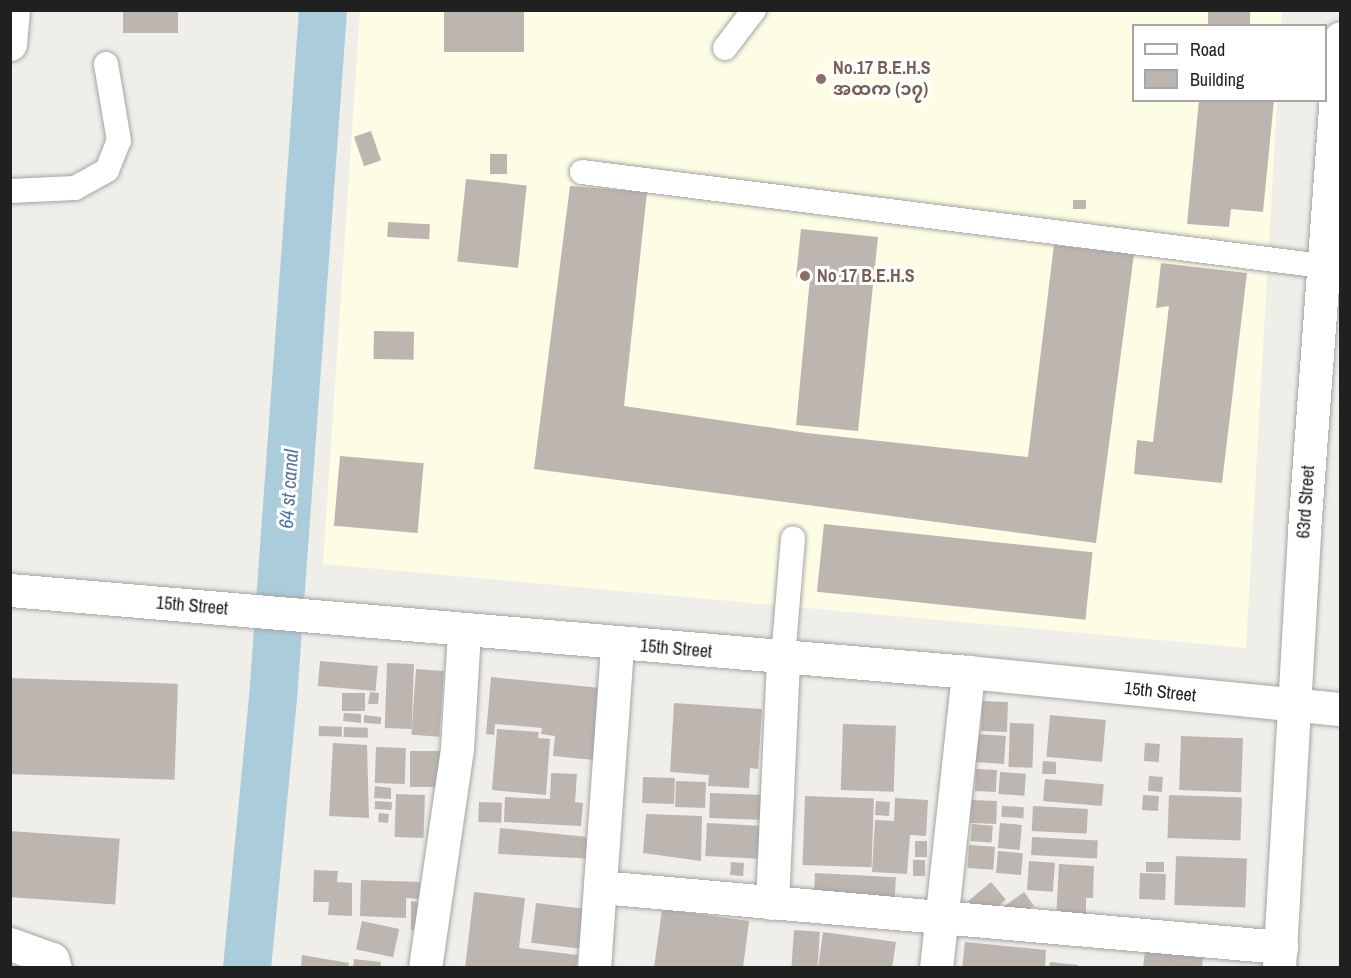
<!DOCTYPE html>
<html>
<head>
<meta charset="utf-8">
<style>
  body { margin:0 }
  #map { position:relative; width:1351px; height:978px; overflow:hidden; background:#f0eee8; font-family:"Archivo Narrow","Noto Sans Myanmar",sans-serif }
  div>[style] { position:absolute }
  .education>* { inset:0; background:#fcfde4 }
  .canal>* { height:48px; margin:-24px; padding:0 24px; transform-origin:24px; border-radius:24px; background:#abcddb }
  .building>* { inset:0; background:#bdb6b0; transform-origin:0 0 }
  .roads { filter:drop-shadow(0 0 2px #a4a4a4) drop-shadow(0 0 2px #a4a4a4) }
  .service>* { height:24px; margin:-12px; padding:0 12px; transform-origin:12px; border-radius:12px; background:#fff }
  .minor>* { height:33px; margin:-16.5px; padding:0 16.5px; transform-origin:16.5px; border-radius:16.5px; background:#fff }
  .dots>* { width:16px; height:16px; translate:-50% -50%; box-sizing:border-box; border:3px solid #fff; border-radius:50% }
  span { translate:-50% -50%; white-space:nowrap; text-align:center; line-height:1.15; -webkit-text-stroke:6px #fff; paint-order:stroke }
  .education-label { font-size:18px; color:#785e54; font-weight:700 }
  .left { translate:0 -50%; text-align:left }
  .street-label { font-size:18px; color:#202020 }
  .water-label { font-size:20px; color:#4f75a3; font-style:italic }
  .frame { position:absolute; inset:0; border:12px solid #202020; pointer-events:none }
  .legend { position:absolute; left:1132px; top:24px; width:195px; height:78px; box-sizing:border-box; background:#fff; border:2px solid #a6a6a6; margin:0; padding:8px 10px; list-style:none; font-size:18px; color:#202020 }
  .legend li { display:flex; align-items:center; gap:12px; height:30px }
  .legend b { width:30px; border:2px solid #a6a6a6 }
</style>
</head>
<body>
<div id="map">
  <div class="education">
    <div style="clip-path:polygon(360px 11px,1282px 11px,1281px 25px,1134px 26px,1134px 100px,1277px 101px,1246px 648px,323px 564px)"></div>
  </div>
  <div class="canal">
    <div style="left:247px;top:968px;width:271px;rotate:-84.5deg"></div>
    <div style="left:273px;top:698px;width:690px;rotate:-85.84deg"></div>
  </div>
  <div class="building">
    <div style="left:123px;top:10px;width:55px;height:23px"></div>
    <div style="left:444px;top:10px;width:80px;height:42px"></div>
    <div style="left:1208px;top:10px;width:42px;height:16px"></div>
    <div style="clip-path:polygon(1199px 100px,1274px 100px,1263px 212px,1231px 209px,1229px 227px,1187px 224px)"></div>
    <div style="left:371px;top:131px;width:31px;height:18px;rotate:71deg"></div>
    <div style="left:490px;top:154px;width:17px;height:20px"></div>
    <div style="left:466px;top:179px;width:61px;height:83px;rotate:6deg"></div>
    <div style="clip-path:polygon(570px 186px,647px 192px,624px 406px,807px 433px,1028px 457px,1054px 245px,1134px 254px,1096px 543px,534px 469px)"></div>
    <div style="left:1073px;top:200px;width:13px;height:9px"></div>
    <div style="left:388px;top:222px;width:42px;height:15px;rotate:3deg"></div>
    <div style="clip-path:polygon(801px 229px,878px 237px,858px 431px,796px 425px,810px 278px,796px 277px)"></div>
    <div style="clip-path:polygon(1161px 263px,1247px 273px,1222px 483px,1134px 474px,1137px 440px,1153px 442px,1169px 306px,1156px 308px)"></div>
    <div style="left:374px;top:331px;width:40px;height:28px;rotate:1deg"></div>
    <div style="left:340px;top:456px;width:84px;height:70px;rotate:5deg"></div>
    <div style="left:824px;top:524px;width:270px;height:68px;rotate:6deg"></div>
    <div style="left:320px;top:661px;width:58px;height:25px;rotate:5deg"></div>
    <div style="left:387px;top:663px;width:27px;height:65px;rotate:2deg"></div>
    <div style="left:416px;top:669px;width:28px;height:66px;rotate:4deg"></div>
    <div style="clip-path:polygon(491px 677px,611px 689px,604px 761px,553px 756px,555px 736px,541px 734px,542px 728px,495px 724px,494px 735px,486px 734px)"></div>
    <div style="left:10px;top:678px;width:168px;height:96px;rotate:2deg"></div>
    <div style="clip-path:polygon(370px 692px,379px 693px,378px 704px,368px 704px)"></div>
    <div style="left:342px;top:693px;width:23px;height:18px"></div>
    <div style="left:982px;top:701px;width:26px;height:30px;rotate:2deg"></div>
    <div style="clip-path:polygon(674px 703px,762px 709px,758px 769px,750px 768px,749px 788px,708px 786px,709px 775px,670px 772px)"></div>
    <div style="clip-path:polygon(344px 713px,361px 714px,361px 723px,343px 721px)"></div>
    <div style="clip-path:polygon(364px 715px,381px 717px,381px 724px,364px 723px)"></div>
    <div style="left:1050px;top:715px;width:56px;height:42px;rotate:5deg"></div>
    <div style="left:1010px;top:723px;width:24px;height:44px;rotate:2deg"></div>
    <div style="left:843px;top:724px;width:53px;height:66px;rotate:2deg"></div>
    <div style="left:319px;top:726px;width:23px;height:10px;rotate:2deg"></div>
    <div style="left:344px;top:727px;width:24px;height:10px;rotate:2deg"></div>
    <div style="clip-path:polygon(497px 729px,539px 732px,538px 738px,550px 739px,546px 795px,492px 790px)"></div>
    <div style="left:977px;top:734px;width:29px;height:28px;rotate:4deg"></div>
    <div style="left:1181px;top:736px;width:62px;height:54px;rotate:2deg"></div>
    <div style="clip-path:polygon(333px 743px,367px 745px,369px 818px,329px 816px)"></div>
    <div style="left:1145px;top:743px;width:15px;height:18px;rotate:4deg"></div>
    <div style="left:376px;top:747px;width:30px;height:36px;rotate:2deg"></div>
    <div style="left:410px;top:751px;width:30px;height:36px"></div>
    <div style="clip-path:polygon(1043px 761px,1056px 762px,1056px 774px,1042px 774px)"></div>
    <div style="left:976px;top:769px;width:21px;height:22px;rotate:3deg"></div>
    <div style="left:1000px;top:772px;width:26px;height:22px;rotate:4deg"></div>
    <div style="clip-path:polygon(551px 773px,577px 774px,575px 802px,583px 803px,581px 826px,504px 822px,505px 797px,550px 799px)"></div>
    <div style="left:1149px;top:776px;width:14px;height:15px;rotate:4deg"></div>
    <div style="left:643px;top:777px;width:32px;height:26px;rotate:2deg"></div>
    <div style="left:1045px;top:779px;width:59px;height:22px;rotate:5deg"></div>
    <div style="left:676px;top:781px;width:30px;height:26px;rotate:2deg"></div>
    <div style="clip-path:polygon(375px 786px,391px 788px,391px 799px,374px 798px)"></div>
    <div style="left:710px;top:793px;width:59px;height:25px;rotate:2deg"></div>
    <div style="left:396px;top:794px;width:29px;height:43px;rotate:2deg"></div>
    <div style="left:1143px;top:795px;width:16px;height:15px;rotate:4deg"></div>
    <div style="left:1169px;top:795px;width:73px;height:43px;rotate:2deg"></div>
    <div style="left:805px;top:796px;width:69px;height:69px;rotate:2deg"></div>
    <div style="clip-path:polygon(895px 798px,928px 800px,926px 836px,910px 835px,907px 874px,872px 872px,875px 820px,894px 821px)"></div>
    <div style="left:971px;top:800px;width:26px;height:23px;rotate:2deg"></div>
    <div style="left:375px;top:801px;width:17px;height:8px;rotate:3deg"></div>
    <div style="left:876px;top:801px;width:14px;height:14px;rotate:4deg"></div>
    <div style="left:479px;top:802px;width:23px;height:20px;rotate:2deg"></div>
    <div style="left:1002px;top:806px;width:22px;height:11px;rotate:3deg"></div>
    <div style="left:1033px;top:806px;width:55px;height:25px;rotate:3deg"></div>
    <div style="left:379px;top:813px;width:10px;height:9px;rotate:6deg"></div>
    <div style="clip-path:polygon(646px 814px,702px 816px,701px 861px,643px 853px)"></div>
    <div style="left:707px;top:823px;width:60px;height:33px;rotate:3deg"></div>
    <div style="left:1000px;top:823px;width:22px;height:25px;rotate:5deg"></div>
    <div style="left:972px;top:824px;width:21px;height:17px;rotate:5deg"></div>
    <div style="clip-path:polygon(500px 828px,597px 838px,597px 859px,498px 854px)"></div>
    <div style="left:10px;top:831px;width:110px;height:66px;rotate:4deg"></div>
    <div style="left:1032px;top:837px;width:66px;height:18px;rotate:3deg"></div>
    <div style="left:915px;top:841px;width:12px;height:16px"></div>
    <div style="left:969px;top:845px;width:26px;height:23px;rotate:4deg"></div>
    <div style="left:998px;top:851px;width:25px;height:22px;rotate:5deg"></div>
    <div style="left:1176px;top:856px;width:71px;height:49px;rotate:2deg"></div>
    <div style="left:913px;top:860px;width:12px;height:16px"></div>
    <div style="left:1029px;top:861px;width:26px;height:29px;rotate:4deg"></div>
    <div style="left:731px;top:862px;width:13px;height:13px;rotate:4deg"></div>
    <div style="left:1146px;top:862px;width:18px;height:10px"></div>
    <div style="clip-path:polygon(1059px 864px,1094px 866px,1093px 898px,1086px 898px,1086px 920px,1056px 920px)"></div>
    <div style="clip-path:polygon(314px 870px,338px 871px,337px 882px,352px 883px,352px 916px,328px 915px,329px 902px,313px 902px)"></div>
    <div style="left:815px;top:873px;width:81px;height:26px;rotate:3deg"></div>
    <div style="left:1140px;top:873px;width:26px;height:26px;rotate:2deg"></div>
    <div style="clip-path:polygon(361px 880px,420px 882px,419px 899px,406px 898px,406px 918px,360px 916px)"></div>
    <div style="left:991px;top:882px;width:23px;height:30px;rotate:50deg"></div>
    <div style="clip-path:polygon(474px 892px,525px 898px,519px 948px,578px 955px,576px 968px,465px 968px)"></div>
    <div style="left:1024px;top:892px;width:17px;height:29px;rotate:54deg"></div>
    <div style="clip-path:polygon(411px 901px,420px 902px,419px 930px,411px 930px)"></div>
    <div style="left:536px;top:903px;width:48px;height:40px;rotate:7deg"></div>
    <div style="clip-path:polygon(662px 909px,749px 921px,743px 968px,654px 968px)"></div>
    <div style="left:362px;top:921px;width:38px;height:29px;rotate:12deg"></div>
    <div style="left:794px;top:930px;width:26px;height:38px;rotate:4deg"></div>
    <div style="clip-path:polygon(823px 932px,896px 942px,892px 968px,818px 968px)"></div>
    <div style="clip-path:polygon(965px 942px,1046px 950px,1045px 968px,962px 968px)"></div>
    <div style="clip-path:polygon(1145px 951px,1203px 956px,1202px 968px,1143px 968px)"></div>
    <div style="clip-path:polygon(302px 955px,349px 963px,348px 968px,301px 968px)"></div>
    <div style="clip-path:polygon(354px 959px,381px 962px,380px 968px,353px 968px)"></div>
    <div style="clip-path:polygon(1050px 962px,1078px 965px,1078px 968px,1049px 968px)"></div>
  </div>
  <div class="roads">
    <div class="service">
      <div style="left:725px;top:48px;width:48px;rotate:-52.7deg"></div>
      <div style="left:582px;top:172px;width:746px;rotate:7.24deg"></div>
      <div style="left:10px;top:191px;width:65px;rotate:-2.6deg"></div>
      <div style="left:75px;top:188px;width:37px;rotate:-29deg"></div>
      <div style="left:107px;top:170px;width:31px;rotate:-68deg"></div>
      <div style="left:119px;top:141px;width:78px;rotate:-99.6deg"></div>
      <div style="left:783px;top:658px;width:120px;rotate:-85.2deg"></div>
    </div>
    <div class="minor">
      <div style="left:10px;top:44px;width:34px;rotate:-85deg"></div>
      <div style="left:10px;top:590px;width:962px;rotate:4.89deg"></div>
      <div style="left:968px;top:672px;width:374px;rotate:5.7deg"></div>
      <div style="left:600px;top:887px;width:684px;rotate:5.04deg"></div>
      <div style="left:772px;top:903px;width:245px;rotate:-87.4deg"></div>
      <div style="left:10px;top:944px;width:45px;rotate:19.7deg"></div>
      <div style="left:52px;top:959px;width:9px;rotate:72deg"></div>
      <div style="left:425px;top:968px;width:221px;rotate:-81.7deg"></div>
      <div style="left:457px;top:749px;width:118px;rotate:-86.6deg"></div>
      <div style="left:594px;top:968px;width:324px;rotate:-85.9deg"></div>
      <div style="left:936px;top:968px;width:298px;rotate:-83.8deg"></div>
      <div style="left:1279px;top:968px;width:438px;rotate:-86.7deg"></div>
      <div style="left:1304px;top:531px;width:494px;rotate:-85.8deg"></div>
    </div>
  </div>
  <div class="dots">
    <div style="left:821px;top:79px;background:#8d6e63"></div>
    <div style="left:805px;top:276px;background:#8d6e63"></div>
  </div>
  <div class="education-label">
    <span class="left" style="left:833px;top:79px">No.17 B.E.H.S<br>အထက (၁၇)</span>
    <span class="left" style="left:817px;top:276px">No 17 B.E.H.S</span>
  </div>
  <div class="street-label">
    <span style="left:1306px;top:502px;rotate:-86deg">63rd Street</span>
    <span style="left:192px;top:606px;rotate:5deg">15th Street</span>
    <span style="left:676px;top:649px;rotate:5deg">15th Street</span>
    <span style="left:1160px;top:692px;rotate:6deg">15th Street</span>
  </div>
  <div class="water-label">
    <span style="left:288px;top:489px;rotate:-86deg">64 st canal</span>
  </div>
  <div class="frame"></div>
  <ul class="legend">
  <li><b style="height:8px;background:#fff"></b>Road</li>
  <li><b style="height:16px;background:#bdb6b0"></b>Building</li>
  </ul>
</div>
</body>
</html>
